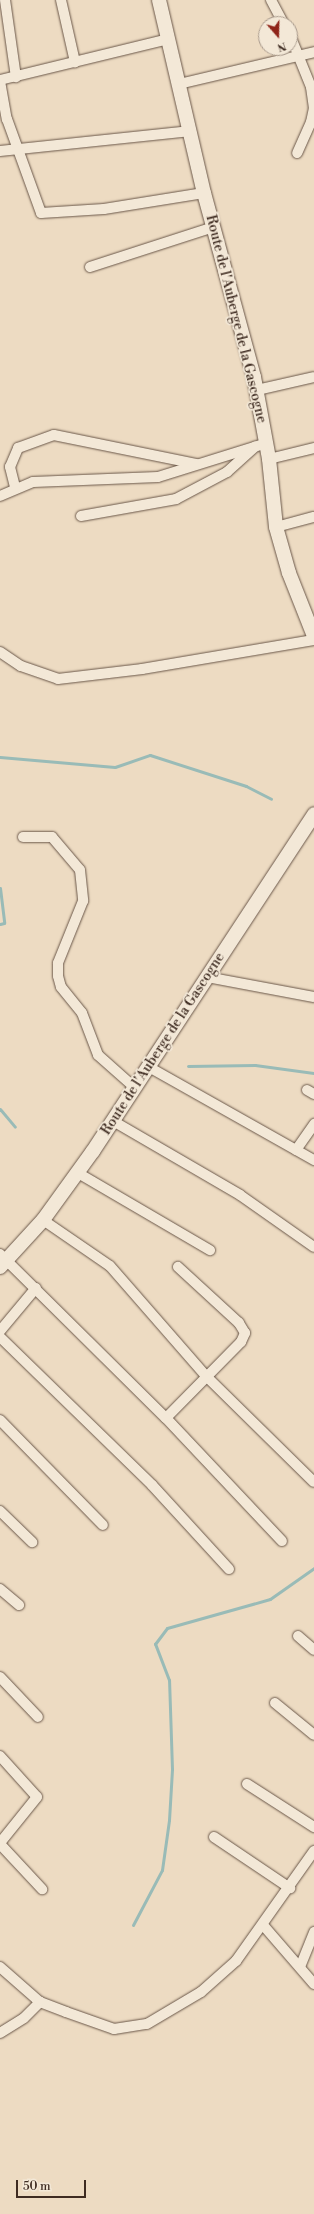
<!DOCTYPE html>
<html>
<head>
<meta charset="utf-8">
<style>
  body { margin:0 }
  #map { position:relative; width:314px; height:2214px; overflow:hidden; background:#eddbc2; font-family:"Libre Bodoni",serif }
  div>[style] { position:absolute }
  .stream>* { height:3px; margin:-1.5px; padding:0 1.5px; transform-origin:1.5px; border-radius:1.5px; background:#99bbb7 }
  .roads { filter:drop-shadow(0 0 1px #6a5749) drop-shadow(0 0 1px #6a5749) }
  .street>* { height:10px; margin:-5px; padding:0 5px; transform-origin:5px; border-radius:5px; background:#f3e8d7 }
  .secondary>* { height:14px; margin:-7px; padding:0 7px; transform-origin:7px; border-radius:7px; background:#f3e8d7 }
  span { translate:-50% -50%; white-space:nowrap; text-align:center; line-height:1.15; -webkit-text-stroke:3.5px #f3e8d7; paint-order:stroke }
  .street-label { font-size:14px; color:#3e2b21 }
  .north { position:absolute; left:258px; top:16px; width:40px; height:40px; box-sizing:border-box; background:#f3e8d7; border:1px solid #ab9c8e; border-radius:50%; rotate:160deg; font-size:11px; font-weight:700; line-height:16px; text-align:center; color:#3e2b21 }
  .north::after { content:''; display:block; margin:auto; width:14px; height:18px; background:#8f2418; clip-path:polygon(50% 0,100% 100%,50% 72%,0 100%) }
  .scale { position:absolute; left:16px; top:2180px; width:70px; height:18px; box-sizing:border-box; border:2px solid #3e2b21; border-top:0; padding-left:5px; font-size:12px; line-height:14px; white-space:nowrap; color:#3e2b21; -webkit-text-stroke:3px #f3e8d7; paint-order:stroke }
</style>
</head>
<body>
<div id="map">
  <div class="stream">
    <div style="left:0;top:757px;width:115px;rotate:5deg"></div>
    <div style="left:115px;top:767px;width:37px;rotate:-19deg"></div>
    <div style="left:150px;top:755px;width:101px;rotate:17.9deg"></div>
    <div style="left:246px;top:786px;width:28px;rotate:27deg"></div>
    <div style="left:0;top:888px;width:35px;rotate:83deg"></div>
    <div style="left:4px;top:923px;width:4px;rotate:166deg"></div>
    <div style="left:188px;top:1066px;width:67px;rotate:-0.9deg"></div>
    <div style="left:255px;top:1065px;width:60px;rotate:7.7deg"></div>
    <div style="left:0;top:1109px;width:23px;rotate:50deg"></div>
    <div style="left:133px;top:1925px;width:62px;rotate:-62.2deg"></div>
    <div style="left:162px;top:1870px;width:50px;rotate:-82deg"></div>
    <div style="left:169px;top:1820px;width:51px;rotate:-86.6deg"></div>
    <div style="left:172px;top:1769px;width:89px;rotate:-91.9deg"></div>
    <div style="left:169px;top:1680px;width:39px;rotate:-111deg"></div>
    <div style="left:155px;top:1644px;width:20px;rotate:-53deg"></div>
    <div style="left:167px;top:1628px;width:107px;rotate:-15.7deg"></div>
    <div style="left:270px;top:1599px;width:54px;rotate:-35.2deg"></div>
  </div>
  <div class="roads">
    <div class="street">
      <div style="left:5px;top:0;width:78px;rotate:81.9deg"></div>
      <div style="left:61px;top:0;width:64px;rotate:77.3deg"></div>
      <div style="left:271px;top:0;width:27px;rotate:62deg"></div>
      <div style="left:290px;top:35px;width:56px;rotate:68deg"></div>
      <div style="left:311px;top:87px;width:21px;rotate:82deg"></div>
      <div style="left:314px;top:108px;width:14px;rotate:102deg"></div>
      <div style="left:311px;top:122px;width:34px;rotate:114deg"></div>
      <div style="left:0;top:80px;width:173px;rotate:-13.7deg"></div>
      <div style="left:0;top:81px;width:39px;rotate:80deg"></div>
      <div style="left:7px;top:119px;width:100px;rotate:70.1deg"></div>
      <div style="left:41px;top:213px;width:63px;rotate:-3.6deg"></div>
      <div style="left:104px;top:209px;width:101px;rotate:-9.1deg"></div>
      <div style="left:179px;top:84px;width:139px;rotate:-13.3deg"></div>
      <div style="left:0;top:151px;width:192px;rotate:-6deg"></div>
      <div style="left:90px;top:267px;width:130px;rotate:-17.9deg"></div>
      <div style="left:257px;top:390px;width:58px;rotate:-12.8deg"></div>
      <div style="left:269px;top:459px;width:46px;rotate:-13.7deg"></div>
      <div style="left:15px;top:487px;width:21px;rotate:-104deg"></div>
      <div style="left:10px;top:467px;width:21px;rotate:-67deg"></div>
      <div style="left:18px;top:448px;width:38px;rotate:-20deg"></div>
      <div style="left:54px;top:435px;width:146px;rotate:11.5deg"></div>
      <div style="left:0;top:496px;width:36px;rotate:-23deg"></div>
      <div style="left:33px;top:482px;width:125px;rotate:-2.3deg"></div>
      <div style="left:158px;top:477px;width:114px;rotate:-17.3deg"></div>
      <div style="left:81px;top:516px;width:97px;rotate:-10.1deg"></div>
      <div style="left:176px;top:499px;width:58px;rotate:-27.9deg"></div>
      <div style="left:227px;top:472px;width:38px;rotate:-42deg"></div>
      <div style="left:276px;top:527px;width:39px;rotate:-15deg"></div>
      <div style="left:0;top:652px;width:25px;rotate:34deg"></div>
      <div style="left:21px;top:666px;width:39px;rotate:19deg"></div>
      <div style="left:58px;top:679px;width:85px;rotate:-6.8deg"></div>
      <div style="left:142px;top:669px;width:174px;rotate:-9.6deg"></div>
      <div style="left:23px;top:837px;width:29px"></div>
      <div style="left:52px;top:837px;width:43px;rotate:49.7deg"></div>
      <div style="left:80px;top:870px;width:31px;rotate:84deg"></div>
      <div style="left:83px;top:901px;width:67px;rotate:112deg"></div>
      <div style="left:58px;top:963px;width:13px;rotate:90deg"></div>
      <div style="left:58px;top:976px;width:11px;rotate:75deg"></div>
      <div style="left:61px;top:987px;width:33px;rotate:51deg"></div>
      <div style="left:82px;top:1013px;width:45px;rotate:69.1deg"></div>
      <div style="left:98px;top:1055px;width:48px;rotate:41.6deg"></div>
      <div style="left:207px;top:977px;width:109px;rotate:10.6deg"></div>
      <div style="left:147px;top:1066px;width:192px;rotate:29.4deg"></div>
      <div style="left:307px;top:1090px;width:8px;rotate:30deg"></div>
      <div style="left:113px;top:1121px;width:147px;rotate:30.2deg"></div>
      <div style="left:240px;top:1195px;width:90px;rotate:35.1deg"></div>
      <div style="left:296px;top:1150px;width:32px;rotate:-55deg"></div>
      <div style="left:78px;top:1173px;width:153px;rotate:30.3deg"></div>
      <div style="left:43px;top:1220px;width:81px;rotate:34.5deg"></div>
      <div style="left:110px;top:1266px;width:146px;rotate:48.9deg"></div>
      <div style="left:206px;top:1376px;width:151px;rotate:44.5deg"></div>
      <div style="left:0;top:1254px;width:233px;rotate:44.7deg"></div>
      <div style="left:166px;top:1418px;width:169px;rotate:46.7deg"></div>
      <div style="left:0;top:1331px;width:56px;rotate:-50.1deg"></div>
      <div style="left:0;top:1337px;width:212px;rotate:44.2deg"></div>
      <div style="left:152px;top:1485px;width:114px;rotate:47.5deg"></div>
      <div style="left:166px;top:1418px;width:107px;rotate:-45.4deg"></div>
      <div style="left:241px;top:1342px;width:10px;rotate:-66deg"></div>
      <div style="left:245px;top:1333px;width:12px;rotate:-121deg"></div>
      <div style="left:239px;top:1323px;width:83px;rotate:-137.4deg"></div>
      <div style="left:0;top:1420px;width:147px;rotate:45.6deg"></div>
      <div style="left:0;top:1511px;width:45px;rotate:44.1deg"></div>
      <div style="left:0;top:1589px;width:25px;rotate:40deg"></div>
      <div style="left:298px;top:1636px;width:21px;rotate:41deg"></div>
      <div style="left:0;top:1677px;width:55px;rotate:46.5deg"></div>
      <div style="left:275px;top:1703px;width:50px;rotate:39.4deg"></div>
      <div style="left:0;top:1756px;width:55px;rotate:47.9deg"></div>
      <div style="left:37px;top:1797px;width:59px;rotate:128.8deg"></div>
      <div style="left:247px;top:1784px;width:80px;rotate:32.7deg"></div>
      <div style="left:214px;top:1837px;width:92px;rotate:33.9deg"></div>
      <div style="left:0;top:1844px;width:62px;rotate:47deg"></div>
      <div style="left:263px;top:1925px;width:78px;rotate:49.2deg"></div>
      <div style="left:0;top:1967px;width:53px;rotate:41.2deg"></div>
      <div style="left:40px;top:2002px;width:28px;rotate:21deg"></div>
      <div style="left:66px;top:2012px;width:51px;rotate:19.5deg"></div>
      <div style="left:114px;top:2029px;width:33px;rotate:-9deg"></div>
      <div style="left:147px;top:2024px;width:63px;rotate:-30.7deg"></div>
      <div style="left:201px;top:1992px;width:47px;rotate:-41.5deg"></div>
      <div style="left:236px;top:1961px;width:135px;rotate:-54.7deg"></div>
      <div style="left:300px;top:1967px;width:38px;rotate:-68deg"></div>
      <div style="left:0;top:2033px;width:28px;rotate:-32deg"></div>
      <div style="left:24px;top:2018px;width:23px;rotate:-45deg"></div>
    </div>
    <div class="secondary">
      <div style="left:159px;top:0;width:198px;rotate:76.9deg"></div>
      <div style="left:204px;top:193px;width:191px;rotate:74.8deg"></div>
      <div style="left:254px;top:377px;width:83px;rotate:79.6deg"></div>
      <div style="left:269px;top:459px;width:68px;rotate:84.1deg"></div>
      <div style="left:276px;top:527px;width:48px;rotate:74.2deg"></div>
      <div style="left:289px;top:573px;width:68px;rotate:68.4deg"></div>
      <div style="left:0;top:1267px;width:64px;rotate:-47.5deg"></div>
      <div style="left:43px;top:1220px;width:85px;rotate:-54.1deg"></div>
      <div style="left:93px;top:1151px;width:403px;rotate:-56.7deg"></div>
    </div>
  </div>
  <div class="street-label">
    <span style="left:236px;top:319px;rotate:76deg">Route de l'Auberge de la Gascogne</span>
    <span style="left:163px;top:1044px;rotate:-57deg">Route de l'Auberge de la Gascogne</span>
  </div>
  <div class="north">N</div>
  <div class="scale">50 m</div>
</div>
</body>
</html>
